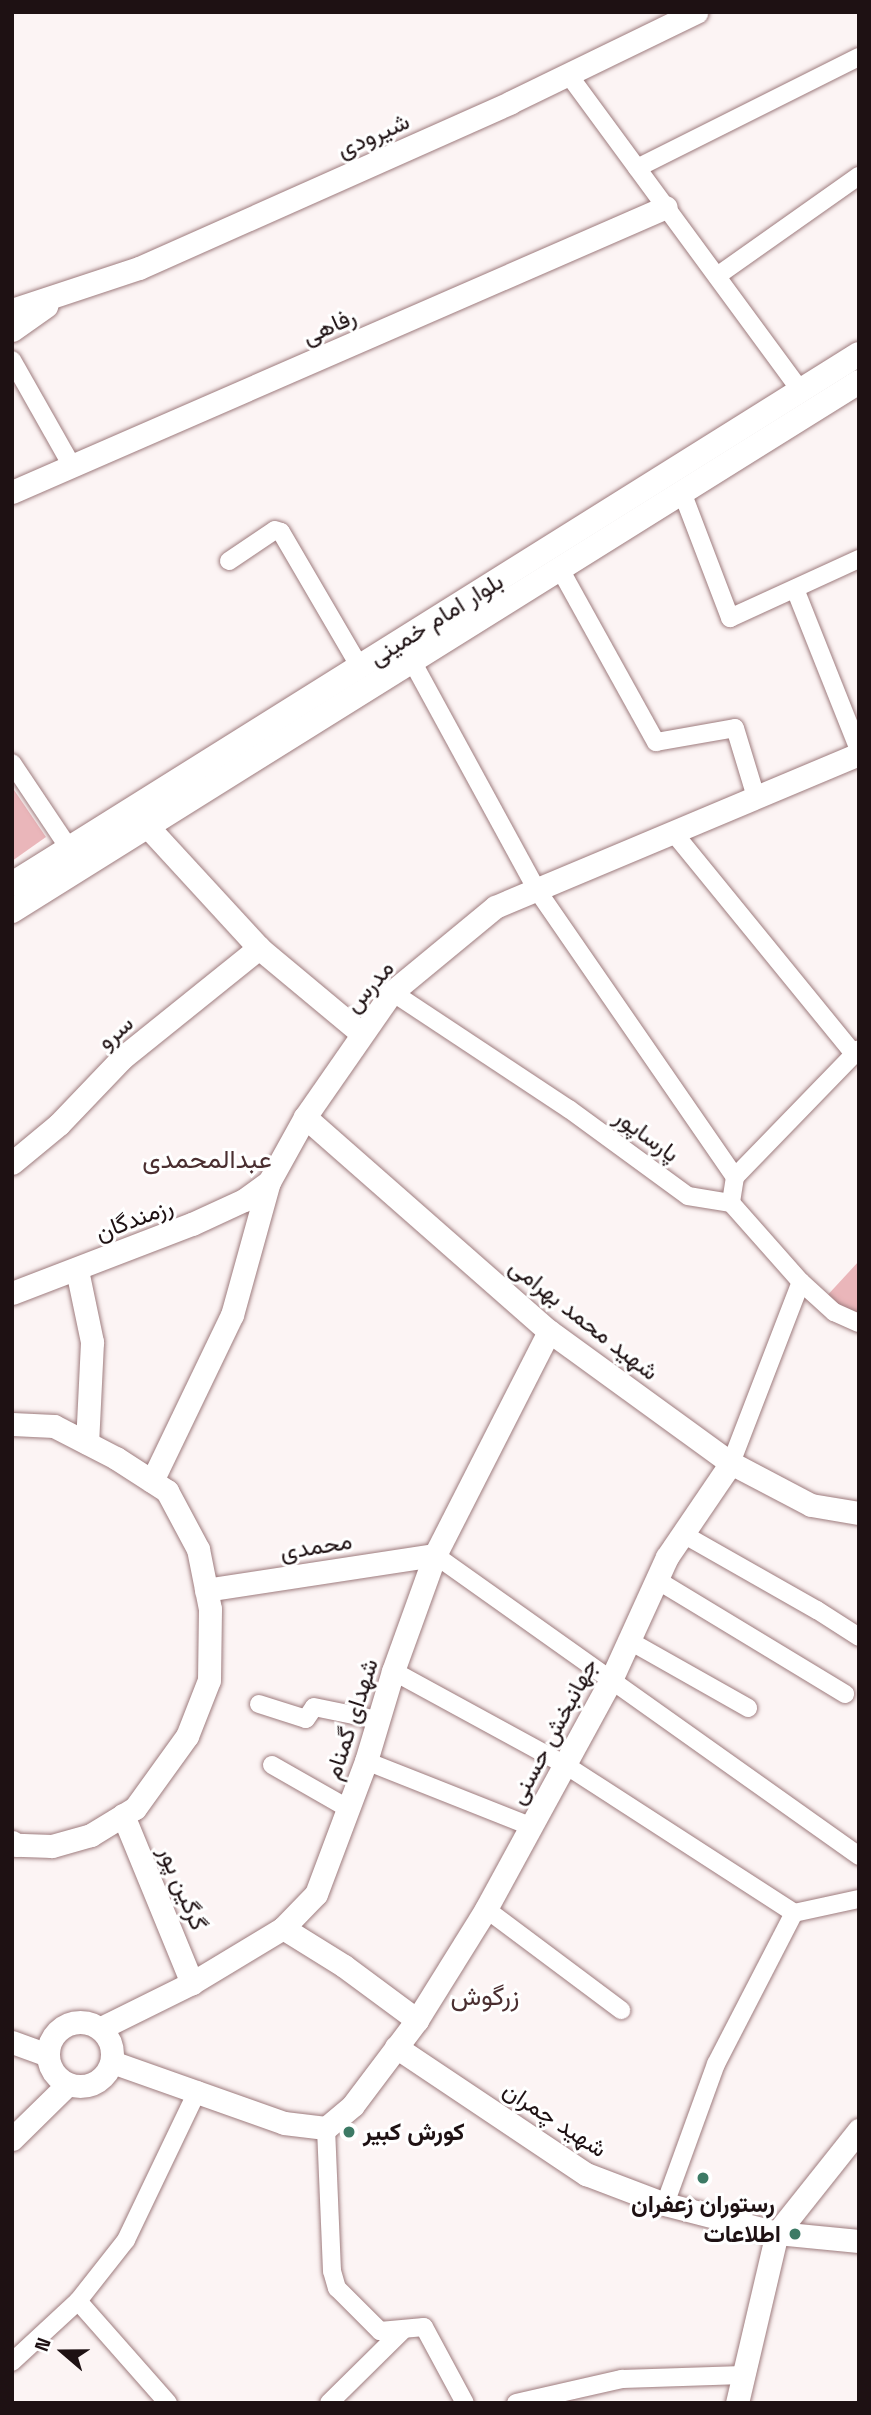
<!DOCTYPE html>
<html>
<head>
<meta charset="utf-8">
<style>
  body { margin:0 }
  #map { position:relative; width:871px; height:2415px; overflow:hidden; background:#fcf4f4; font-family:"Space Grotesk",Vazirmatn,sans-serif }
  div>[style] { position:absolute }
  .green>* { inset:0; background:#eab6ba }
  .roads { filter:drop-shadow(0 0 2px #9e7c7e) drop-shadow(0 0 2px #9e7c7e) }
  .minor>* { height:18px; margin:-9px; padding:0 9px; transform-origin:9px; border-radius:9px; background:#fff }
  .tertiary>* { height:23px; margin:-11.5px; padding:0 11.5px; transform-origin:11.5px; border-radius:11.5px; background:#fff }
  .tertiary>.ring { margin:-11.5px; padding:0; box-sizing:content-box; background:none; border:23px solid #fff; border-radius:50% }
  .secondary>* { height:24px; margin:-12px; padding:0 12px; transform-origin:12px; border-radius:12px; background:#fff }
  .dots>* { width:19px; height:19px; translate:-50% -50%; box-sizing:border-box; border:4px solid #fff; border-radius:50% }
  span { translate:-50% -50%; white-space:nowrap; text-align:center; line-height:1.15; -webkit-text-stroke:6px #fff; paint-order:stroke }
  .street-label { font-size:24px; color:#1e1113 }
  .poi-label { font-size:24px; color:#1e1113; font-weight:700 }
  .left { translate:0 -50%; text-align:left }
  .right { translate:-100% -50%; text-align:right }
  .neighbourhood-label { font-size:26px; color:#4a2e30 }
  .frame { position:absolute; inset:0; border:14px solid #1e1113; pointer-events:none }
  .north { position:absolute; left:28px; top:2317px; width:70px; height:70px; -webkit-text-stroke:5px #fff; paint-order:stroke; rotate:290deg; font-size:19px; font-weight:700; line-height:28px; text-align:center; color:#1e1113 }
  .north::after { content:''; display:block; margin:auto; width:24px; height:32px; background:#1e1113; clip-path:polygon(50% 0,100% 100%,50% 72%,0 100%) }
</style>
</head>
<body>
<div id="map">
  <div class="green">
    <div style="clip-path:polygon(12px 787px,46px 837px,12px 861px)"></div>
    <div style="clip-path:polygon(859px 1261px,859px 1320px,824px 1299px)"></div>
  </div>
  <div class="roads">
    <div class="minor">
      <div style="left:568px;top:74px;width:392px;rotate:53.7deg"></div>
      <div style="left:637px;top:168px;width:248px;rotate:-26.6deg"></div>
      <div style="left:717px;top:276px;width:174px;rotate:-35.2deg"></div>
      <div style="left:12px;top:360px;width:122px;rotate:60.5deg"></div>
      <div style="left:682px;top:492px;width:135px;rotate:69.1deg"></div>
      <div style="left:730px;top:618px;width:142px;rotate:-24.6deg"></div>
      <div style="left:229px;top:561px;width:55px;rotate:-34deg"></div>
      <div style="left:275px;top:530px;width:6px;rotate:18deg"></div>
      <div style="left:281px;top:532px;width:156px;rotate:59.7deg"></div>
      <div style="left:560px;top:569px;width:198px;rotate:61deg"></div>
      <div style="left:656px;top:742px;width:80px;rotate:-10deg"></div>
      <div style="left:735px;top:728px;width:72px;rotate:73.1deg"></div>
      <div style="left:795px;top:589px;width:173px;rotate:68.3deg"></div>
      <div style="left:412px;top:661px;width:261px;rotate:61.4deg"></div>
      <div style="left:537px;top:890px;width:349px;rotate:55.4deg"></div>
      <div style="left:735px;top:1177px;width:26px;rotate:99deg"></div>
      <div style="left:12px;top:763px;width:102px;rotate:56.2deg"></div>
      <div style="left:673px;top:832px;width:286px;rotate:50.8deg"></div>
      <div style="left:392px;top:992px;width:212px;rotate:33.5deg"></div>
      <div style="left:569px;top:1109px;width:147px;rotate:36.2deg"></div>
      <div style="left:688px;top:1196px;width:44px;rotate:9.2deg"></div>
      <div style="left:731px;top:1203px;width:106px;rotate:48.5deg"></div>
      <div style="left:801px;top:1282px;width:45px;rotate:42.3deg"></div>
      <div style="left:834px;top:1312px;width:27px;rotate:24deg"></div>
      <div style="left:735px;top:1177px;width:178px;rotate:-45.9deg"></div>
      <div style="left:731px;top:1463px;width:194px;rotate:-68.9deg"></div>
      <div style="left:683px;top:1534px;width:154px;rotate:29.6deg"></div>
      <div style="left:817px;top:1610px;width:50px;rotate:32.7deg"></div>
      <div style="left:435px;top:1555px;width:520px;rotate:35.37deg"></div>
      <div style="left:657px;top:1580px;width:220px;rotate:31.2deg"></div>
      <div style="left:628px;top:1640px;width:138px;rotate:29.5deg"></div>
      <div style="left:393px;top:1671px;width:198px;rotate:28.6deg"></div>
      <div style="left:567px;top:1766px;width:270px;rotate:32.9deg"></div>
      <div style="left:794px;top:1913px;width:66px;rotate:-12.2deg"></div>
      <div style="left:259px;top:1704px;width:49px;rotate:17.7deg"></div>
      <div style="left:306px;top:1719px;width:14px;rotate:-56deg"></div>
      <div style="left:314px;top:1707px;width:65px;rotate:11.5deg"></div>
      <div style="left:366px;top:1761px;width:180px;rotate:21.6deg"></div>
      <div style="left:272px;top:1765px;width:89px;rotate:29.7deg"></div>
      <div style="left:486px;top:1909px;width:169px;rotate:36.8deg"></div>
      <div style="left:326px;top:2128px;width:143px;rotate:87.6deg"></div>
      <div style="left:332px;top:2271px;width:18px;rotate:74deg"></div>
      <div style="left:337px;top:2288px;width:61px;rotate:45deg"></div>
      <div style="left:380px;top:2331px;width:44px;rotate:-5.2deg"></div>
      <div style="left:424px;top:2327px;width:86px;rotate:61.7deg"></div>
      <div style="left:665px;top:2204px;width:149px;rotate:-70deg"></div>
      <div style="left:716px;top:2064px;width:170px;rotate:-62.7deg"></div>
      <div style="left:78px;top:2301px;width:136px;rotate:48.6deg"></div>
      <div style="left:12px;top:2362px;width:90px;rotate:-42.7deg"></div>
      <div style="left:78px;top:2301px;width:78px;rotate:-51.8deg"></div>
      <div style="left:126px;top:2240px;width:166px;rotate:-64.4deg"></div>
      <div style="left:329px;top:2403px;width:105px;rotate:-44.6deg"></div>
      <div style="left:516px;top:2403px;width:109px;rotate:-12.8deg"></div>
      <div style="left:622px;top:2379px;width:121px;rotate:-1.9deg"></div>
    </div>
    <div class="tertiary">
      <div style="left:12px;top:310px;width:134px;rotate:-18.3deg"></div>
      <div style="left:139px;top:268px;width:407px;rotate:-24deg"></div>
      <div style="left:511px;top:102px;width:206px;rotate:-25.9deg"></div>
      <div style="left:12px;top:330px;width:42px;rotate:-35.2deg"></div>
      <div style="left:12px;top:492px;width:713px;rotate:-23.55deg"></div>
      <div style="left:147px;top:826px;width:166px;rotate:47.4deg"></div>
      <div style="left:259px;top:948px;width:133px;rotate:39.8deg"></div>
      <div style="left:305px;top:1117px;width:325px;rotate:41.3deg"></div>
      <div style="left:549px;top:1331px;width:225px;rotate:36deg"></div>
      <div style="left:731px;top:1463px;width:90px;rotate:27.7deg"></div>
      <div style="left:811px;top:1505px;width:49px;rotate:9.5deg"></div>
      <div style="left:12px;top:1163px;width:61px;rotate:-39.7deg"></div>
      <div style="left:59px;top:1124px;width:91px;rotate:-46.3deg"></div>
      <div style="left:122px;top:1058px;width:176px;rotate:-38.8deg"></div>
      <div style="left:77px;top:1270px;width:74px;rotate:78.2deg"></div>
      <div style="left:92px;top:1342px;width:101px;rotate:92.8deg"></div>
      <div style="left:12px;top:1293px;width:193px;rotate:-21deg"></div>
      <div style="left:192px;top:1224px;width:57px;rotate:-24.8deg"></div>
      <div style="left:244px;top:1200px;width:31px;rotate:-36deg"></div>
      <div style="left:12px;top:1424px;width:42px;rotate:2.7deg"></div>
      <div style="left:54px;top:1426px;width:70px;rotate:27.3deg"></div>
      <div style="left:116px;top:1458px;width:61px;rotate:32.9deg"></div>
      <div style="left:167px;top:1491px;width:66px;rotate:61.9deg"></div>
      <div style="left:198px;top:1549px;width:61px;rotate:78.7deg"></div>
      <div style="left:210px;top:1609px;width:71px;rotate:90.8deg"></div>
      <div style="left:209px;top:1680px;width:60px;rotate:111.4deg"></div>
      <div style="left:187px;top:1736px;width:89px;rotate:125.8deg"></div>
      <div style="left:135px;top:1808px;width:52px;rotate:148.5deg"></div>
      <div style="left:91px;top:1835px;width:41px;rotate:164.2deg"></div>
      <div style="left:52px;top:1846px;width:36px;rotate:-178deg"></div>
      <div style="left:16px;top:1845px;width:5px;rotate:-143deg"></div>
      <div style="left:152px;top:1481px;width:184px;rotate:-64.3deg"></div>
      <div style="left:232px;top:1315px;width:138px;rotate:-74.5deg"></div>
      <div style="left:269px;top:1182px;width:74px;rotate:-61deg"></div>
      <div style="left:305px;top:1117px;width:152px;rotate:-55.2deg"></div>
      <div style="left:392px;top:992px;width:134px;rotate:-39.5deg"></div>
      <div style="left:495px;top:907px;width:395px;rotate:-22.8deg"></div>
      <div style="left:206px;top:1590px;width:232px;rotate:-8.7deg"></div>
      <div style="left:123px;top:1815px;width:182px;rotate:67.7deg"></div>
      <div style="left:283px;top:1928px;width:72px;rotate:31.9deg"></div>
      <div style="left:344px;top:1966px;width:91px;rotate:36.5deg"></div>
      <div class="ring" style="left:48px;top:2022px;width:41px;height:41px"></div>
      <div style="left:101px;top:2028px;width:102px;rotate:-26.3deg"></div>
      <div style="left:192px;top:1983px;width:106px;rotate:-31.1deg"></div>
      <div style="left:283px;top:1928px;width:47px;rotate:-45.9deg"></div>
      <div style="left:316px;top:1894px;width:142px;rotate:-69.4deg"></div>
      <div style="left:366px;top:1761px;width:94px;rotate:-73.3deg"></div>
      <div style="left:393px;top:1671px;width:123px;rotate:-70.1deg"></div>
      <div style="left:435px;top:1555px;width:251px;rotate:-63deg"></div>
      <div style="left:12px;top:2042px;width:38px;rotate:20deg"></div>
      <div style="left:396px;top:2047px;width:229px;rotate:33.8deg"></div>
      <div style="left:586px;top:2174px;width:85px;rotate:20.8deg"></div>
      <div style="left:665px;top:2204px;width:116px;rotate:14.5deg"></div>
      <div style="left:777px;top:2233px;width:82px;rotate:5.6deg"></div>
      <div style="left:112px;top:2062px;width:182px;rotate:19.5deg"></div>
      <div style="left:284px;top:2123px;width:42px;rotate:6.8deg"></div>
      <div style="left:326px;top:2128px;width:35px;rotate:-40deg"></div>
      <div style="left:353px;top:2105px;width:106px;rotate:-53deg"></div>
      <div style="left:417px;top:2020px;width:131px;rotate:-58.1deg"></div>
      <div style="left:486px;top:1909px;width:259px;rotate:-61.4deg"></div>
      <div style="left:610px;top:1682px;width:137px;rotate:-65.5deg"></div>
      <div style="left:667px;top:1557px;width:114px;rotate:-55.8deg"></div>
      <div style="left:12px;top:2139px;width:78px;rotate:-44.5deg"></div>
      <div style="left:737px;top:2403px;width:175px;rotate:-76.8deg"></div>
      <div style="left:777px;top:2233px;width:132px;rotate:-51.5deg"></div>
    </div>
    <div class="secondary">
      <div style="left:12px;top:884px;width:999px;rotate:-32.04deg"></div>
      <div style="left:12px;top:911px;width:999px;rotate:-31.99deg"></div>
    </div>
  </div>
  <div class="dots">
    <div style="left:349px;top:2132px;background:#3d7a65"></div>
    <div style="left:703px;top:2178px;background:#3d7a65"></div>
    <div style="left:795px;top:2234px;background:#3d7a65"></div>
  </div>
  <div class="street-label">
    <span style="left:373px;top:135px;rotate:-24deg">شیرودی</span>
    <span style="left:329px;top:326px;rotate:-24deg">رفاهی</span>
    <span style="left:436px;top:619px;rotate:-32deg">بلوار امام خمینی</span>
    <span style="left:369px;top:986px;rotate:-48deg">مدرس</span>
    <span style="left:115px;top:1032px;rotate:-41deg">سرو</span>
    <span style="left:647px;top:1135px;rotate:36deg">پارساپور</span>
    <span style="left:134px;top:1219px;rotate:-21deg">رزمندگان</span>
    <span style="left:584px;top:1319px;rotate:38deg">شهید محمد بهرامی</span>
    <span style="left:316px;top:1546px;rotate:-9deg">محمدی</span>
    <span style="left:351px;top:1719px;rotate:-72deg">شهدای گمنام</span>
    <span style="left:553px;top:1731px;rotate:-62deg">جهانبخش حسنی</span>
    <span style="left:183px;top:1888px;rotate:67deg">گرگین پور</span>
    <span style="left:555px;top:2119px;rotate:33deg">شهید چمران</span>
  </div>
  <div class="poi-label">
    <span class="left" style="left:363px;top:2132px">کورش کبیر</span>
    <span style="left:703px;top:2204px">رستوران زعفران</span>
    <span class="right" style="left:781px;top:2234px">اطلاعات</span>
  </div>
  <div class="neighbourhood-label">
    <span style="left:207px;top:1160px">عبدالمحمدی</span>
    <span style="left:485px;top:1997px">زرگوش</span>
  </div>
  <div class="frame"></div>
  <div class="north">N</div>
</div>
</body>
</html>
